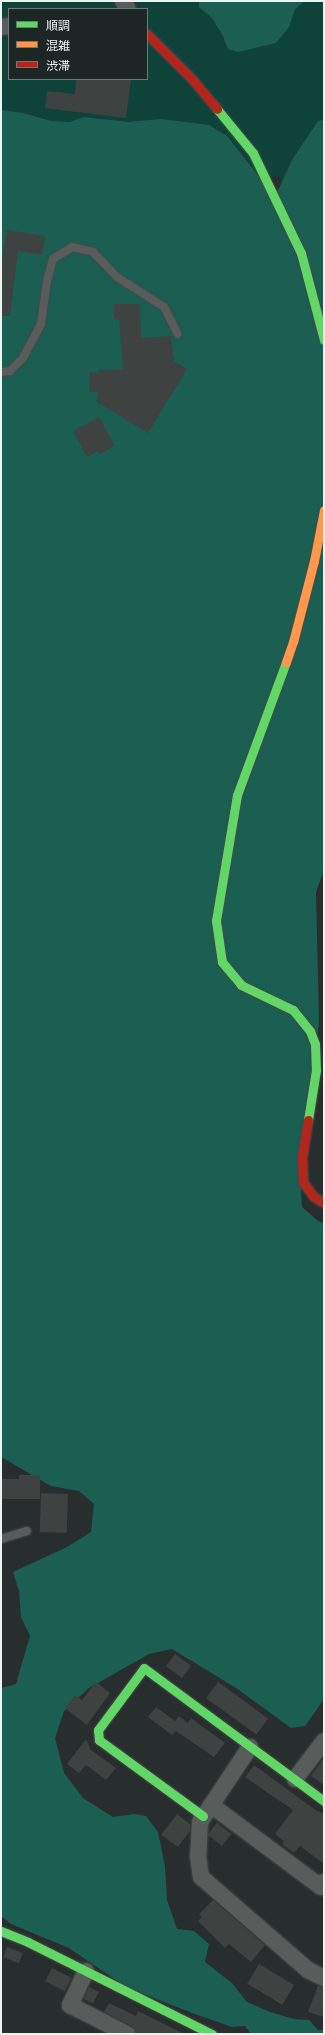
<!DOCTYPE html>
<html>
<head>
<meta charset="utf-8">
<style>
  body { margin:0 }
  #map { position:relative; width:325px; height:2035px; overflow:hidden; background:#282e2d; font-family:"Fira Sans","Noto Sans JP",sans-serif }
  div>[style] { position:absolute }
  .green>* { inset:0; background:#0f4339 }
  .forest>* { inset:0; background:#1a5f52 }
  .building>* { inset:0; background:#3e4241; transform-origin:0 0 }
  .roads { filter:drop-shadow(0 0 1px #464a49) drop-shadow(0 0 1px #464a49) }
  .lane>* { height:8px; margin:-4px; padding:0 4px; transform-origin:4px; border-radius:4px; background:#585c5b }
  .street>* { height:16px; margin:-8px; padding:0 8px; transform-origin:8px; border-radius:8px; background:#585c5b }
  .fast>* { height:9px; margin:-4.5px; padding:0 4.5px; transform-origin:4.5px; border-radius:4.5px; background:#63d668 }
  .slow>* { height:9px; margin:-4.5px; padding:0 4.5px; transform-origin:4.5px; border-radius:4.5px; background:#ff974d }
  .jam>* { height:9px; margin:-4.5px; padding:0 4.5px; transform-origin:4.5px; border-radius:4.5px; background:#b3261e }
  span { translate:-50% -50%; white-space:nowrap; text-align:center; line-height:1.15; -webkit-text-stroke:3px #1c2624; paint-order:stroke }
  .frame { position:absolute; inset:0; border:2px solid #ecf3f1; pointer-events:none }
  .legend { position:absolute; left:8px; top:8px; width:140px; height:72px; box-sizing:border-box; background:#1c2624; border:1px solid #6f7876; margin:0; padding:5px 7px; list-style:none; font-size:12px; color:#ecf3f1 }
  .legend li { display:flex; align-items:center; gap:8px; height:20px }
  .legend b { width:20px; border:1px solid #6f7876 }
</style>
</head>
<body>
<div id="map">
  <div class="green">
    <div style="clip-path:polygon(evenodd,1px 1px,324px 1px,324px 290px,280px 177px,1px 169px,1px 1px,9px 9px,147px 9px,147px 79px,9px 79px,9px 9px)"></div>
  </div>
  <div class="forest">
    <div style="clip-path:polygon(199px 1px,305px 1px,295px 9px,289px 27px,276px 43px,238px 52px,228px 49px,223px 36px,212px 18px,199px 7px)"></div>
    <div style="clip-path:polygon(1px 110px,23px 113px,51px 121px,70px 122px,84px 117px,128px 122px,161px 119px,209px 125px,227px 136px,275px 197px,292px 160px,318px 121px,324px 120px,324px 870px,316px 892px,319px 1021px,301px 1190px,302px 1207px,318px 1221px,324px 1223px,324px 1699px,305px 1726px,291px 1728px,236px 1688px,172px 1649px,149px 1654px,89px 1688px,64px 1711px,55px 1738px,64px 1773px,83px 1798px,113px 1817px,134px 1814px,146px 1816px,158px 1832px,165px 1866px,167px 1900px,177px 1929px,194px 1931px,209px 1944px,205px 1962px,232px 1983px,247px 2002px,270px 2012px,294px 2019px,309px 2020px,318px 2030px,324px 2030px,324px 2034px,251px 2034px,245px 2026px,232px 2027px,192px 2013px,126px 1987px,69px 1948px,11px 1924px,1px 1916px,1px 1688px,16px 1684px,30px 1636px,21px 1617px,19px 1591px,13px 1572px,67px 1547px,91px 1532px,94px 1504px,79px 1491px,51px 1486px,1px 1457px)"></div>
  </div>
  <div class="building">
    <div style="clip-path:polygon(76px 79px,131px 79px,126px 118px,45px 108px,47px 91px,75px 94px)"></div>
    <div style="clip-path:polygon(7px 230px,45px 236px,42px 255px,18px 251px,10px 316px,1px 316px,1px 266px)"></div>
    <div style="clip-path:polygon(114px 304px,140px 304px,141px 338px,171px 336px,174px 361px,187px 369px,148px 433px,97px 402px,98px 392px,89px 392px,90px 372px,99px 373px,99px 369px,123px 370px,119px 319px,114px 319px)"></div>
    <div style="clip-path:polygon(99px 417px,115px 446px,100px 454px,98px 451px,87px 457px,73px 431px)"></div>
    <div style="clip-path:polygon(19px 1475px,40px 1475px,40px 1499px,1px 1499px,2px 1479px,19px 1479px)"></div>
    <div style="left:41px;top:1493px;width:27px;height:39px;rotate:2deg"></div>
    <div style="left:175px;top:1654px;width:20px;height:15px;rotate:37deg"></div>
    <div style="clip-path:polygon(96px 1682px,110px 1693px,87px 1725px,65px 1708px,75px 1695px,82px 1700px)"></div>
    <div style="left:218px;top:1682px;width:62px;height:20px;rotate:36deg"></div>
    <div style="clip-path:polygon(156px 1707px,175px 1721px,179px 1716px,188px 1723px,191px 1718px,225px 1743px,214px 1757px,176px 1731px,172px 1735px,148px 1717px)"></div>
    <div style="clip-path:polygon(86px 1739px,91px 1750px,116px 1768px,106px 1780px,86px 1765px,79px 1773px,67px 1764px)"></div>
    <div style="clip-path:polygon(324px 1758px,324px 1785px,311px 1776px)"></div>
    <div style="clip-path:polygon(254px 1765px,317px 1811px,324px 1813px,324px 1864px,300px 1846px,294px 1853px,282px 1844px,284px 1841px,275px 1834px,293px 1810px,245px 1777px)"></div>
    <div style="clip-path:polygon(177px 1814px,190px 1824px,190px 1831px,178px 1847px,161px 1835px)"></div>
    <div style="left:217px;top:1823px;width:18px;height:15px;rotate:38deg"></div>
    <div style="clip-path:polygon(213px 1900px,265px 1945px,251px 1962px,229px 1944px,225px 1948px,198px 1921px,202px 1917px,199px 1914px)"></div>
    <div style="left:7px;top:1947px;width:17px;height:11px;rotate:21deg"></div>
    <div style="left:259px;top:1964px;width:41px;height:23px;rotate:31deg"></div>
    <div style="left:52px;top:1968px;width:22px;height:15px;rotate:27deg"></div>
    <div style="clip-path:polygon(318px 1986px,324px 1987px,324px 2017px,308px 2012px)"></div>
    <div style="left:89px;top:1987px;width:11px;height:13px;rotate:27deg"></div>
    <div style="clip-path:polygon(109px 2003px,136px 2016px,138px 2011px,184px 2034px,136px 2034px,132px 2026px,104px 2012px)"></div>
  </div>
  <div class="roads">
    <div class="lane">
      <div style="left:1px;top:372px;width:9px;rotate:-6deg"></div>
      <div style="left:10px;top:371px;width:18px;rotate:-45deg"></div>
      <div style="left:23px;top:358px;width:38px;rotate:-62deg"></div>
      <div style="left:41px;top:324px;width:43px;rotate:-82.1deg"></div>
      <div style="left:47px;top:281px;width:23px;rotate:-75deg"></div>
      <div style="left:53px;top:259px;width:22px;rotate:-32deg"></div>
      <div style="left:72px;top:247px;width:22px;rotate:13deg"></div>
      <div style="left:93px;top:252px;width:35px;rotate:46deg"></div>
      <div style="left:117px;top:277px;width:56px;rotate:32.6deg"></div>
      <div style="left:164px;top:307px;width:30px;rotate:63deg"></div>
      <div style="left:1px;top:1539px;width:27px;rotate:-17deg"></div>
    </div>
    <div class="street">
      <div style="left:123px;top:1px;width:9px;rotate:58deg"></div>
      <div style="left:1px;top:27px;width:8px;rotate:-7deg"></div>
      <div style="left:250px;top:1747px;width:90px;rotate:123.7deg"></div>
      <div style="left:200px;top:1822px;width:34px;rotate:93deg"></div>
      <div style="left:198px;top:1856px;width:21px;rotate:82deg"></div>
      <div style="left:201px;top:1877px;width:142px;rotate:41deg"></div>
      <div style="left:308px;top:1970px;width:18px;rotate:27deg"></div>
      <div style="left:295px;top:1779px;width:48px;rotate:-52.7deg"></div>
      <div style="left:211px;top:1805px;width:137px;rotate:36.7deg"></div>
      <div style="left:321px;top:1887px;width:6px;rotate:-59deg"></div>
      <div style="left:86px;top:1971px;width:38px;rotate:115deg"></div>
      <div style="left:70px;top:2005px;width:64px;rotate:27deg"></div>
    </div>
    <div class="fast">
      <div style="left:217px;top:109px;width:57px;rotate:50.7deg"></div>
      <div style="left:253px;top:153px;width:111px;rotate:64.4deg"></div>
      <div style="left:301px;top:253px;width:90px;rotate:75.2deg"></div>
      <div style="left:286px;top:662px;width:142px;rotate:110.2deg"></div>
      <div style="left:237px;top:795px;width:128px;rotate:99.5deg"></div>
      <div style="left:216px;top:921px;width:41px;rotate:81.7deg"></div>
      <div style="left:222px;top:962px;width:30px;rotate:50deg"></div>
      <div style="left:241px;top:985px;width:58px;rotate:25.7deg"></div>
      <div style="left:293px;top:1010px;width:27px;rotate:51deg"></div>
      <div style="left:310px;top:1031px;width:14px;rotate:69deg"></div>
      <div style="left:315px;top:1044px;width:26px;rotate:88deg"></div>
      <div style="left:316px;top:1070px;width:51px;rotate:99.1deg"></div>
      <div style="left:203px;top:1816px;width:129px;rotate:-143.8deg"></div>
      <div style="left:99px;top:1740px;width:10px;rotate:-96deg"></div>
      <div style="left:98px;top:1730px;width:77px;rotate:-53.4deg"></div>
      <div style="left:144px;top:1668px;width:224px;rotate:36.5deg"></div>
      <div style="left:1px;top:1931px;width:29px;rotate:22deg"></div>
      <div style="left:28px;top:1942px;width:206px;rotate:26.6deg"></div>
    </div>
    <div class="slow">
      <div style="left:286px;top:662px;width:21px;rotate:-71deg"></div>
      <div style="left:293px;top:642px;width:84px;rotate:-75.5deg"></div>
      <div style="left:314px;top:561px;width:52px;rotate:-78.9deg"></div>
    </div>
    <div class="jam">
      <div style="left:147px;top:34px;width:64px;rotate:45deg"></div>
      <div style="left:192px;top:79px;width:39px;rotate:50deg"></div>
      <div style="left:308px;top:1120px;width:36px;rotate:99deg"></div>
      <div style="left:302px;top:1156px;width:26px;rotate:88deg"></div>
      <div style="left:303px;top:1182px;width:17px;rotate:54deg"></div>
      <div style="left:313px;top:1196px;width:13px;rotate:32deg"></div>
    </div>
  </div>
  <div class="frame"></div>
  <ul class="legend">
  <li><b style="height:5px;background:#63d668"></b>順調</li>
  <li><b style="height:5px;background:#ff974d"></b>混雑</li>
  <li><b style="height:5px;background:#b3261e"></b>渋滞</li>
  </ul>
</div>
</body>
</html>
